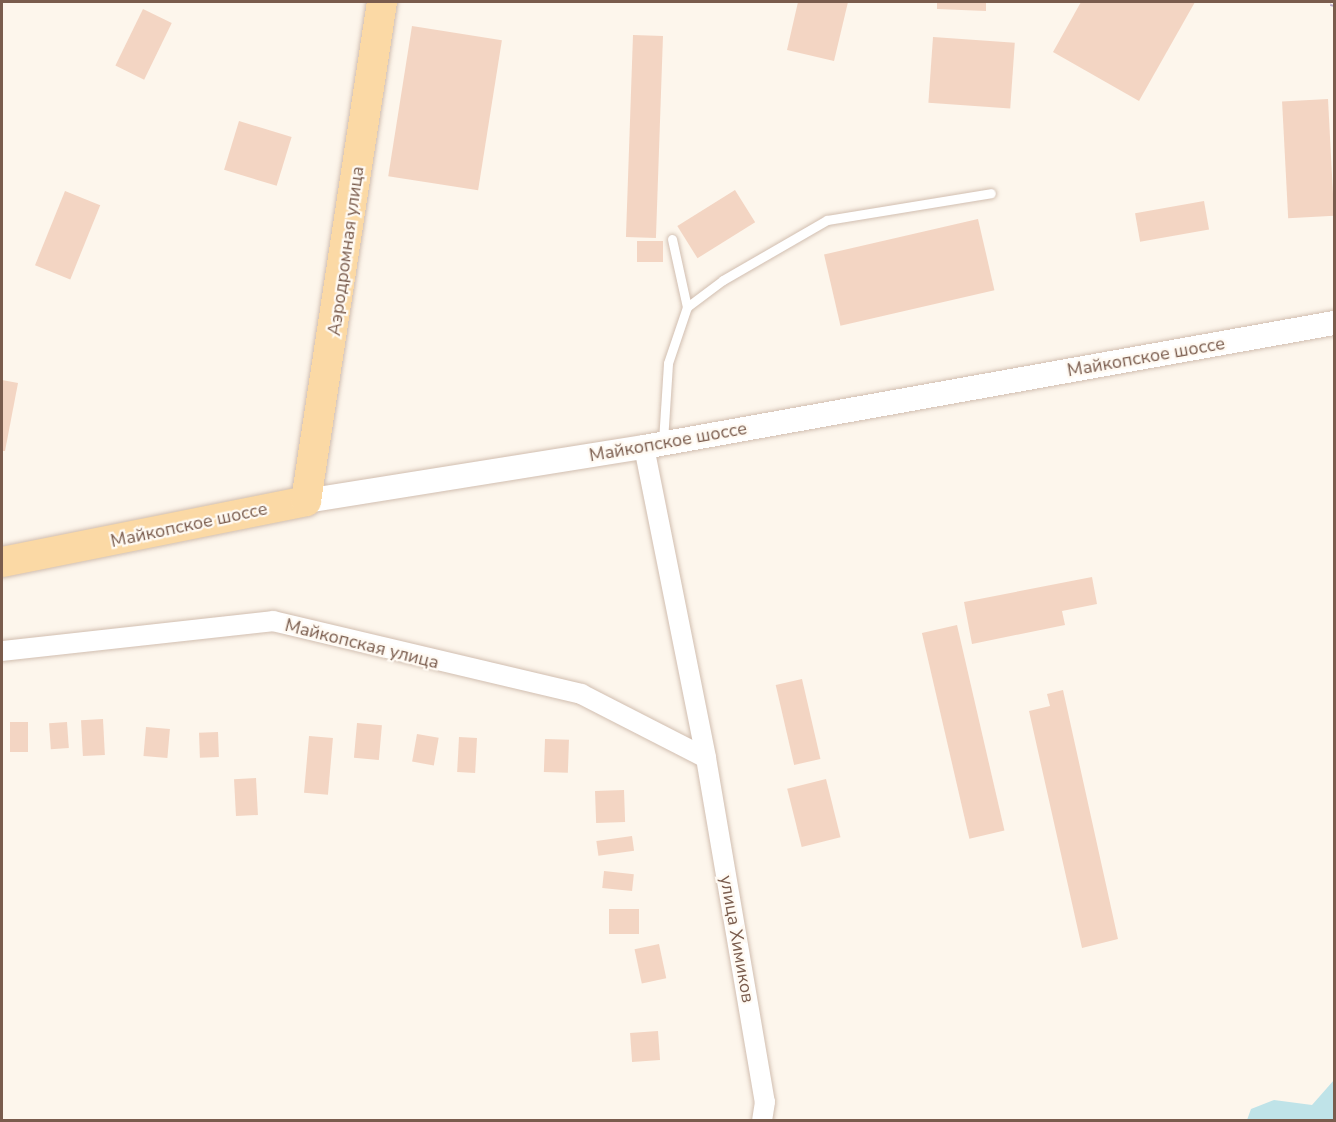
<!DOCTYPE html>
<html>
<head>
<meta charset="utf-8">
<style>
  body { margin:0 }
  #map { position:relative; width:1336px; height:1122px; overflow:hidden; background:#fdf6ec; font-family:"Nunito Sans",sans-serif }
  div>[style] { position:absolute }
  .water>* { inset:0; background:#bfe3e8 }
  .building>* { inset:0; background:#f3d5c3; transform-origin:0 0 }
  .roads { filter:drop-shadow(0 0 2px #d1beb0) drop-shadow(0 0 2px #d1beb0) }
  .service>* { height:9px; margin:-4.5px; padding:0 4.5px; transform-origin:4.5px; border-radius:4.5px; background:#fff }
  .minor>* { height:20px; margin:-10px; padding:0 10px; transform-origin:10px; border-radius:10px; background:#fff }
  .tertiary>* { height:24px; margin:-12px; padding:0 12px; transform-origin:12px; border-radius:12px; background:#fff }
  .primary>* { height:30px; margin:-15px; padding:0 15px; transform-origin:15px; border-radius:15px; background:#fbd9a5 }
  .rail>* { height:7px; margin-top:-3.5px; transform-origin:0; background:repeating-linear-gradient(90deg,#fffaf3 0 14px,#b9a8c9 0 28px); box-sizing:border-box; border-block:2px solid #b9a8c9 }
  span { translate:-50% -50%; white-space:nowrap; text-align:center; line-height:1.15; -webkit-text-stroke:4.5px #fffaf3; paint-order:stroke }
  .street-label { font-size:18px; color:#7a5c4d }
  .frame { position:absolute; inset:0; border:3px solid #7a5c4d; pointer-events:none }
</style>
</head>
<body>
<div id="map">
  <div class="water">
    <div style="clip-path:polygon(1334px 1080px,1334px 1120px,1247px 1120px,1251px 1109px,1274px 1100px,1312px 1105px)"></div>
  </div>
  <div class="building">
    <div style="clip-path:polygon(798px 2px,848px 2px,834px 61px,787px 50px)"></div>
    <div style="clip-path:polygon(937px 2px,986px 2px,986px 11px,937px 9px)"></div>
    <div style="clip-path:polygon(1081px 2px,1195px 2px,1139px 101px,1053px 52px)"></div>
    <div style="left:143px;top:9px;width:32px;height:63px;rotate:26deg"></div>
    <div style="left:412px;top:26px;width:91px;height:152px;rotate:9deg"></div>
    <div style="left:633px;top:35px;width:30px;height:202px;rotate:2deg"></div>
    <div style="left:933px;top:37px;width:82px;height:66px;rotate:4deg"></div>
    <div style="left:1328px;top:99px;width:117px;height:46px;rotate:87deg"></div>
    <div style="left:239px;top:121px;width:55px;height:51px;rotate:17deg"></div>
    <div style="left:735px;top:190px;width:38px;height:68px;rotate:58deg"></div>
    <div style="left:65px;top:191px;width:38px;height:80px;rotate:22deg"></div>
    <div style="left:1204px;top:201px;width:29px;height:70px;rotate:80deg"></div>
    <div style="left:978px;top:219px;width:73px;height:158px;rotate:77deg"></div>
    <div style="left:637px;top:241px;width:26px;height:21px"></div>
    <div style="clip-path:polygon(2px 380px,18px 383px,5px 451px,2px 451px)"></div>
    <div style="clip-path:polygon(1092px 577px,1097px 604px,1062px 611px,1065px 625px,972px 644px,964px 602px)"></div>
    <div style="left:957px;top:625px;width:211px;height:36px;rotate:77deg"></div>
    <div style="left:802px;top:679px;width:82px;height:27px;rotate:77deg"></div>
    <div style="clip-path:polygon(1063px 690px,1118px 939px,1082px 948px,1029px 711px,1050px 706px,1047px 694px)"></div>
    <div style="left:103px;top:719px;width:36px;height:22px;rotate:87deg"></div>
    <div style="left:10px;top:722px;width:18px;height:30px"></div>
    <div style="left:67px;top:722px;width:26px;height:18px;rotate:86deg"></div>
    <div style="left:357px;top:723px;width:25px;height:35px;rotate:5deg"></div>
    <div style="left:146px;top:727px;width:24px;height:29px;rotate:5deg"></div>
    <div style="left:218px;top:732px;width:25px;height:19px;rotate:88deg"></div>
    <div style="left:417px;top:734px;width:22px;height:28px;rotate:10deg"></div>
    <div style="left:309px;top:736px;width:24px;height:57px;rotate:5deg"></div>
    <div style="left:459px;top:737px;width:18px;height:35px;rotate:3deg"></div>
    <div style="left:545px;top:739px;width:24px;height:33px;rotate:2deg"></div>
    <div style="left:256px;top:778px;width:37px;height:22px;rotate:87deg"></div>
    <div style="left:826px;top:779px;width:60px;height:40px;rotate:76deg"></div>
    <div style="left:624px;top:790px;width:32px;height:29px;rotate:88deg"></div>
    <div style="left:632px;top:836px;width:15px;height:36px;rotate:82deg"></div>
    <div style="left:604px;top:871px;width:30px;height:17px;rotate:6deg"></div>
    <div style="left:609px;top:909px;width:30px;height:25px"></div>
    <div style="left:659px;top:944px;width:35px;height:25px;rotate:78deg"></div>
    <div style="left:658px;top:1031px;width:29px;height:28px;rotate:86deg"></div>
  </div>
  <div class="roads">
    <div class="service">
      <div style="left:672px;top:239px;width:70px;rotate:77.6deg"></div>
      <div style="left:663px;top:441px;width:78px;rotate:-86.3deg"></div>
      <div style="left:668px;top:363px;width:59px;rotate:-71.3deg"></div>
      <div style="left:687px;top:307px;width:45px;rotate:-36.9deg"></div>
      <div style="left:723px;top:280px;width:120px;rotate:-30deg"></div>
      <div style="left:827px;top:220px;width:166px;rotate:-9.3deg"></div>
    </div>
    <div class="minor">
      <div style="left:644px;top:447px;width:317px;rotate:78.7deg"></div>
      <div style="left:706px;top:758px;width:349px;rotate:80.3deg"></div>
      <div style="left:765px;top:1102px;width:18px;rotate:99deg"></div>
      <div style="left:2px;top:651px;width:273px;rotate:-6.3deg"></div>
      <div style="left:273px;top:621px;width:317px;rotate:13.3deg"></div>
      <div style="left:581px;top:694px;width:140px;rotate:27.1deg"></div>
    </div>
    <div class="tertiary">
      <div style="left:306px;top:501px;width:342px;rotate:-9.1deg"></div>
      <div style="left:644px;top:447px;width:701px;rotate:-10.19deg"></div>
    </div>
    <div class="primary">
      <div style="left:2px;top:562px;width:310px;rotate:-11.3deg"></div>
      <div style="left:306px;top:501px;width:505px;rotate:-81.34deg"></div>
    </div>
  </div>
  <div class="rail">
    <div style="left:1331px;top:2px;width:3px;rotate:18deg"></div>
  </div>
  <div class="street-label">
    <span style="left:346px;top:251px;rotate:-82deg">Аэродромная улица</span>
    <span style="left:1146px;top:357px;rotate:-10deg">Майкопское шоссе</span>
    <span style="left:668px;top:442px;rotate:-10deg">Майкопское шоссе</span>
    <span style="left:189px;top:525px;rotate:-12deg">Майкопское шоссе</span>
    <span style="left:362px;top:644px;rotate:14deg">Майкопская улица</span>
    <span style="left:737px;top:939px;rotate:80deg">улица Химиков</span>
  </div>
  <div class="frame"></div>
</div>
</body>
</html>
